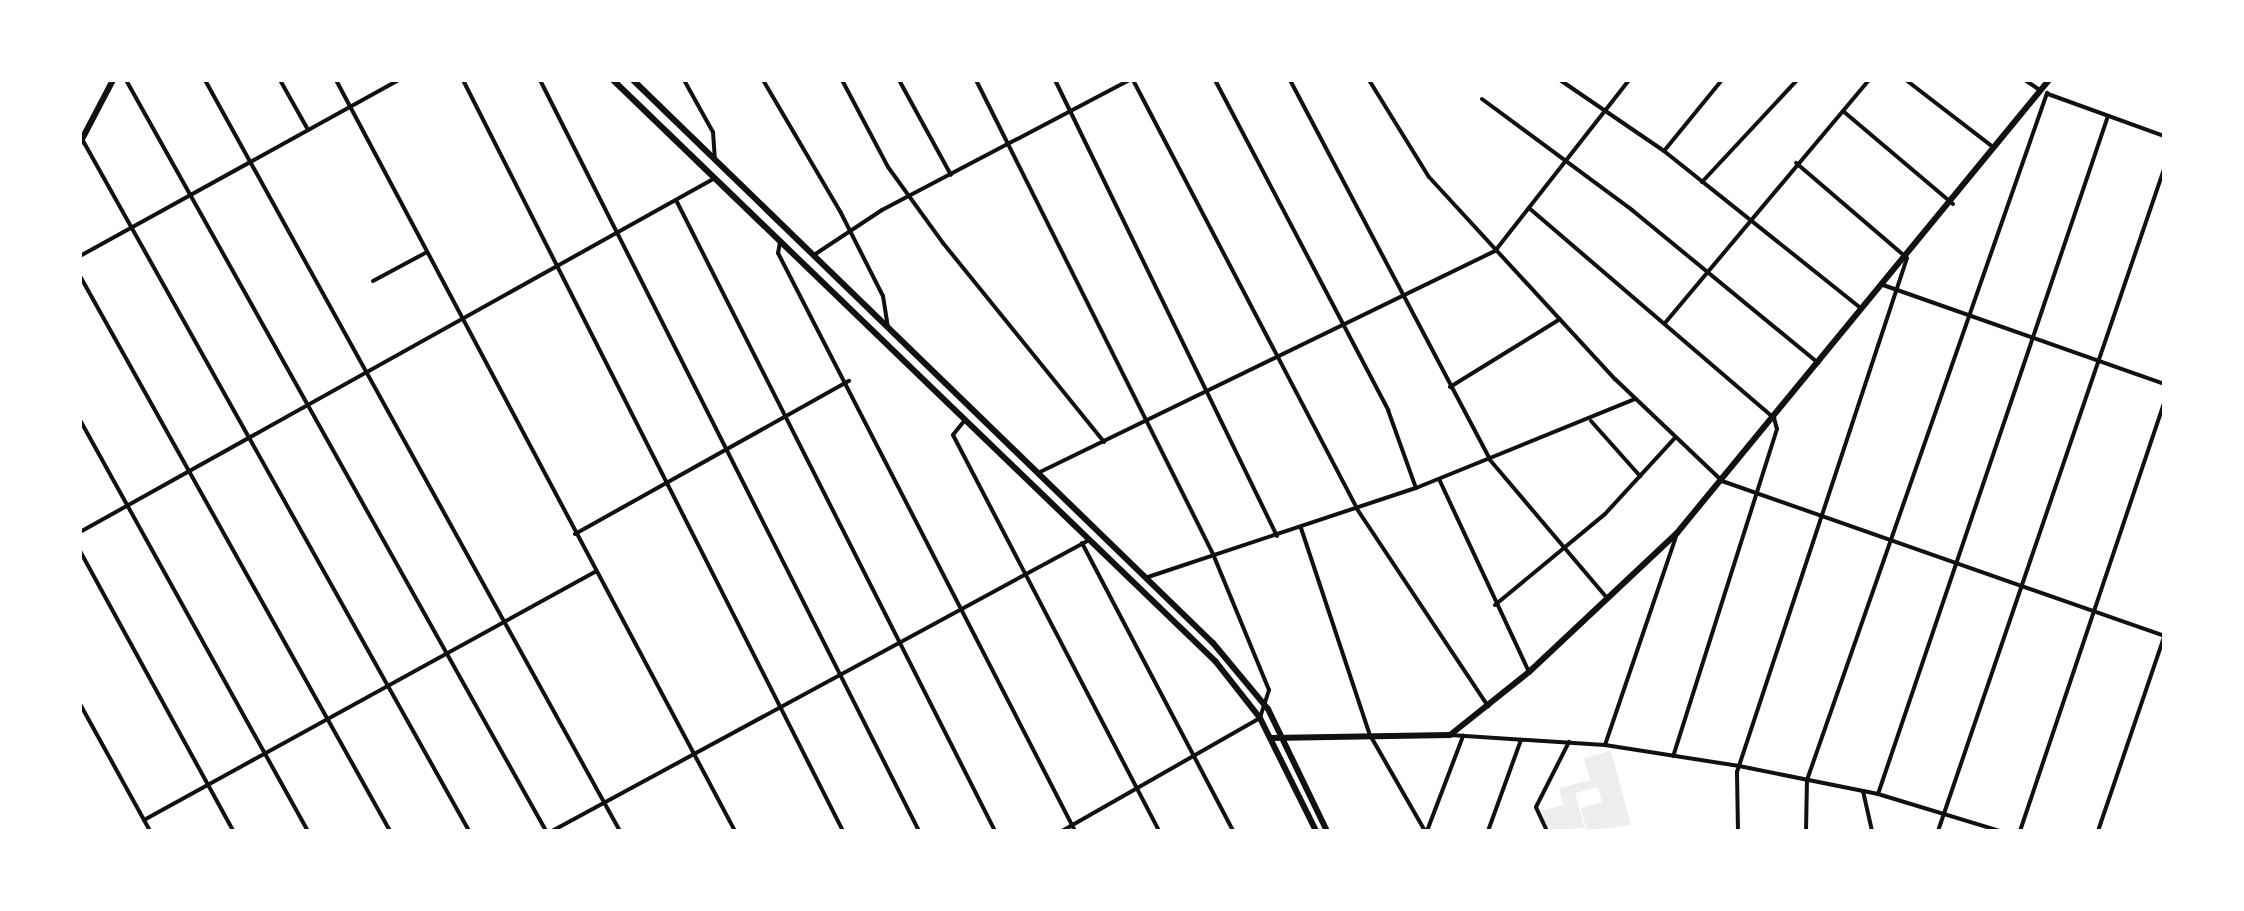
<!DOCTYPE html>
<html>
<head>
<meta charset="utf-8">
<style>
  body { margin:0 }
  #map { position:relative; width:2244px; height:911px; overflow:hidden; background:#fff; font-family:"Alegreya Sans",sans-serif }
  div>[style] { position:absolute }
  .green>* { inset:0; background:#eee }
  .minor>* { height:4px; margin:-2px; padding:0 2px; transform-origin:2px; border-radius:2px; background:#111 }
  .tertiary>* { height:6px; margin:-3px; padding:0 3px; transform-origin:3px; border-radius:3px; background:#111 }
  span { translate:-50% -50%; white-space:nowrap; text-align:center; line-height:1.15; -webkit-text-stroke:7px #fff; paint-order:stroke }
  .frame { position:absolute; inset:0; border:82px solid #fff; pointer-events:none }
</style>
</head>
<body>
<div id="map">
  <div class="green">
    <div style="clip-path:polygon(1611px 751px,1631px 825px,1587px 831px,1581px 808px,1602px 802px,1598px 787px,1575px 793px,1585px 828px,1547px 831px,1541px 811px,1563px 805px,1559px 788px,1590px 780px,1584px 758px)"></div>
  </div>
  <div class="minor">
    <div style="left:126px;top:80px;width:860px;rotate:60.78deg"></div>
    <div style="left:205px;top:80px;width:858px;rotate:61.08deg"></div>
    <div style="left:280px;top:80px;width:55px;rotate:60.6deg"></div>
    <div style="left:336px;top:80px;width:850px;rotate:62.02deg"></div>
    <div style="left:463px;top:80px;width:842px;rotate:63.16deg"></div>
    <div style="left:540px;top:80px;width:841px;rotate:63.22deg"></div>
    <div style="left:684px;top:80px;width:60px;rotate:60.9deg"></div>
    <div style="left:713px;top:132px;width:26px;rotate:86deg"></div>
    <div style="left:763px;top:80px;width:154px;rotate:59.6deg"></div>
    <div style="left:841px;top:213px;width:93px;rotate:63.2deg"></div>
    <div style="left:883px;top:296px;width:30px;rotate:81deg"></div>
    <div style="left:842px;top:80px;width:98px;rotate:62.1deg"></div>
    <div style="left:888px;top:167px;width:94px;rotate:54.1deg"></div>
    <div style="left:943px;top:243px;width:256px;rotate:51deg"></div>
    <div style="left:899px;top:80px;width:108px;rotate:61.3deg"></div>
    <div style="left:976px;top:80px;width:530px;rotate:63.43deg"></div>
    <div style="left:1213px;top:554px;width:147px;rotate:67.6deg"></div>
    <div style="left:1269px;top:690px;width:29px;rotate:108deg"></div>
    <div style="left:1260px;top:718px;width:228px;rotate:150.3deg"></div>
    <div style="left:1055px;top:80px;width:507px;rotate:64.04deg"></div>
    <div style="left:1133px;top:80px;width:484px;rotate:62.4deg"></div>
    <div style="left:1357px;top:509px;width:237px;rotate:56.4deg"></div>
    <div style="left:1215px;top:80px;width:373px;rotate:62.3deg"></div>
    <div style="left:1388px;top:410px;width:83px;rotate:70.3deg"></div>
    <div style="left:1290px;top:80px;width:429px;rotate:62.2deg"></div>
    <div style="left:1490px;top:460px;width:181px;rotate:49.7deg"></div>
    <div style="left:1369px;top:80px;width:114px;rotate:58.3deg"></div>
    <div style="left:1429px;top:177px;width:275px;rotate:47.4deg"></div>
    <div style="left:1615px;top:379px;width:148px;rotate:43.6deg"></div>
    <div style="left:1722px;top:481px;width:468px;rotate:19.3deg"></div>
    <div style="left:1560px;top:80px;width:126px;rotate:34.3deg"></div>
    <div style="left:1664px;top:151px;width:252px;rotate:38.6deg"></div>
    <div style="left:1906px;top:80px;width:110px;rotate:37.6deg"></div>
    <div style="left:2025px;top:80px;width:18px;rotate:34deg"></div>
    <div style="left:2048px;top:94px;width:123px;rotate:19.9deg"></div>
    <div style="left:1482px;top:99px;width:187px;rotate:36.5deg"></div>
    <div style="left:1632px;top:210px;width:241px;rotate:39.4deg"></div>
    <div style="left:1843px;top:111px;width:144px;rotate:40.2deg"></div>
    <div style="left:82px;top:139px;width:793px;rotate:60.78deg"></div>
    <div style="left:1664px;top:151px;width:92px;rotate:-50.8deg"></div>
    <div style="left:1702px;top:182px;width:139px;rotate:-47deg"></div>
    <div style="left:677px;top:202px;width:705px;rotate:63.18deg"></div>
    <div style="left:1529px;top:208px;width:323px;rotate:40.6deg"></div>
    <div style="left:1774px;top:418px;width:11px;rotate:75deg"></div>
    <div style="left:1777px;top:429px;width:343px;rotate:107.6deg"></div>
    <div style="left:780px;top:242px;width:11px;rotate:100deg"></div>
    <div style="left:778px;top:253px;width:650px;rotate:62.8deg"></div>
    <div style="left:814px;top:255px;width:82px;rotate:-33.5deg"></div>
    <div style="left:882px;top:210px;width:280px;rotate:-27.7deg"></div>
    <div style="left:80px;top:256px;width:364px;rotate:-28.9deg"></div>
    <div style="left:80px;top:276px;width:636px;rotate:60.81deg"></div>
    <div style="left:373px;top:281px;width:61px;rotate:-28.2deg"></div>
    <div style="left:1883px;top:285px;width:298px;rotate:19.4deg"></div>
    <div style="left:1665px;top:323px;width:317px;rotate:-50deg"></div>
    <div style="left:1450px;top:387px;width:129px;rotate:-31.7deg"></div>
    <div style="left:80px;top:420px;width:470px;rotate:61deg"></div>
    <div style="left:965px;top:420px;width:19px;rotate:129deg"></div>
    <div style="left:953px;top:435px;width:446px;rotate:62.5deg"></div>
    <div style="left:1591px;top:421px;width:74px;rotate:48.3deg"></div>
    <div style="left:1040px;top:472px;width:506px;rotate:-25.91deg"></div>
    <div style="left:1495px;top:251px;width:217px;rotate:-51.9deg"></div>
    <div style="left:1439px;top:479px;width:213px;rotate:65deg"></div>
    <div style="left:1301px;top:528px;width:218px;rotate:71.6deg"></div>
    <div style="left:1370px;top:735px;width:111px;rotate:60.2deg"></div>
    <div style="left:80px;top:532px;width:727px;rotate:-29.14deg"></div>
    <div style="left:575px;top:534px;width:314px;rotate:-29.2deg"></div>
    <div style="left:1082px;top:543px;width:325px;rotate:62.3deg"></div>
    <div style="left:80px;top:551px;width:319px;rotate:61.3deg"></div>
    <div style="left:1148px;top:577px;width:282px;rotate:-18.4deg"></div>
    <div style="left:1416px;top:488px;width:236px;rotate:-22.1deg"></div>
    <div style="left:1495px;top:605px;width:143px;rotate:-39.6deg"></div>
    <div style="left:1605px;top:514px;width:102px;rotate:-47.4deg"></div>
    <div style="left:80px;top:704px;width:145px;rotate:61.1deg"></div>
    <div style="left:1450px;top:735px;width:155px;rotate:3.7deg"></div>
    <div style="left:1605px;top:745px;width:136px;rotate:8.9deg"></div>
    <div style="left:1739px;top:766px;width:142px;rotate:11.4deg"></div>
    <div style="left:1878px;top:794px;width:127px;rotate:16.9deg"></div>
    <div style="left:1605px;top:745px;width:221px;rotate:-71.2deg"></div>
    <div style="left:1863px;top:791px;width:41px;rotate:77.3deg"></div>
    <div style="left:1878px;top:794px;width:716px;rotate:-71.26deg"></div>
    <div style="left:144px;top:820px;width:515px;rotate:-28.81deg"></div>
    <div style="left:552px;top:831px;width:611px;rotate:-28.45deg"></div>
    <div style="left:1427px;top:831px;width:102px;rotate:-69.2deg"></div>
    <div style="left:1488px;top:831px;width:97px;rotate:-70.1deg"></div>
    <div style="left:1547px;top:831px;width:26px;rotate:-115deg"></div>
    <div style="left:1536px;top:807px;width:73px;rotate:-63.1deg"></div>
    <div style="left:1738px;top:831px;width:59px;rotate:-91deg"></div>
    <div style="left:1737px;top:772px;width:541px;rotate:-71.7deg"></div>
    <div style="left:1907px;top:258px;width:146px;rotate:-139.4deg"></div>
    <div style="left:1806px;top:831px;width:51px;rotate:-88.9deg"></div>
    <div style="left:1807px;top:780px;width:728px;rotate:-70.74deg"></div>
    <div style="left:1938px;top:831px;width:700px;rotate:-71.15deg"></div>
    <div style="left:2020px;top:831px;width:451px;rotate:-71.4deg"></div>
    <div style="left:2098px;top:831px;width:205px;rotate:-71.2deg"></div>
  </div>
  <div class="tertiary">
    <div style="left:613px;top:80px;width:838px;rotate:43.98deg"></div>
    <div style="left:1216px;top:662px;width:71px;rotate:51.8deg"></div>
    <div style="left:1260px;top:718px;width:126px;rotate:63.6deg"></div>
    <div style="left:633px;top:80px;width:808px;rotate:44.15deg"></div>
    <div style="left:1213px;top:643px;width:86px;rotate:50.2deg"></div>
    <div style="left:1268px;top:709px;width:136px;rotate:64.2deg"></div>
    <div style="left:80px;top:143px;width:71px;rotate:-62.4deg"></div>
    <div style="left:1271px;top:738px;width:179px;rotate:-1deg"></div>
    <div style="left:1450px;top:735px;width:101px;rotate:-38.6deg"></div>
    <div style="left:1529px;top:672px;width:203px;rotate:-43.2deg"></div>
    <div style="left:1677px;top:533px;width:586px;rotate:-50.61deg"></div>
  </div>
  <div class="frame"></div>
</div>
</body>
</html>
